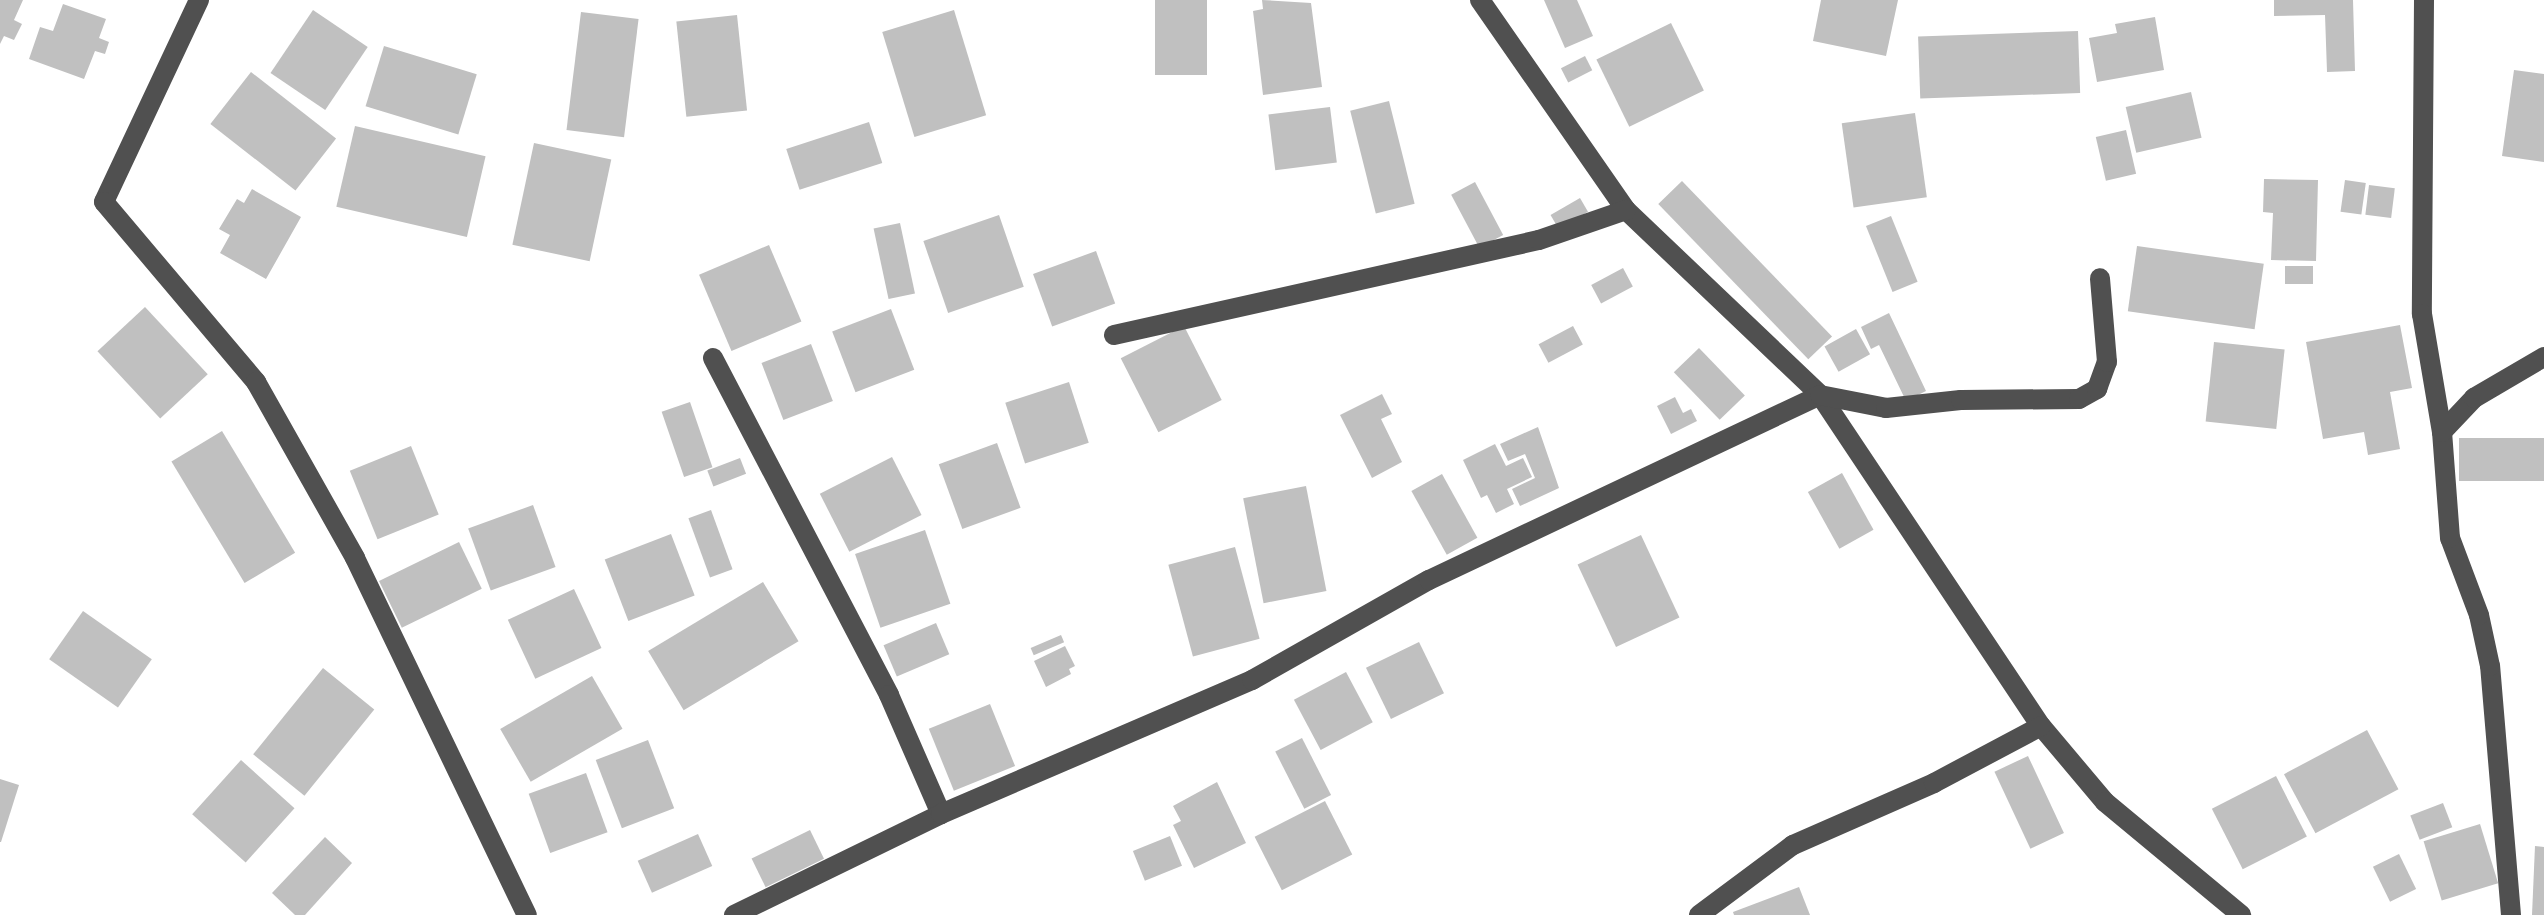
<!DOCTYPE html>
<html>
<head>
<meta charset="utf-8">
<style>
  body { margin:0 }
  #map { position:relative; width:2544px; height:915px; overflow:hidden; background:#fff; font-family:"PT Sans Narrow",sans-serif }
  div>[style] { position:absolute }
  .building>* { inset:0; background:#c0c0c0; transform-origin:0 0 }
  .minor>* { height:20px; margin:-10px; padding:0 10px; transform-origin:10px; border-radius:10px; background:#505050 }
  span { translate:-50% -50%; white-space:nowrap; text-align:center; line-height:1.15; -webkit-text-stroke:7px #fff; paint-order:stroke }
</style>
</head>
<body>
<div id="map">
  <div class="building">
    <div style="clip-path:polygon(0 0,23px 0,14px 20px,22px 24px,14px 40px,4px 36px,0 44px)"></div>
    <div style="left:1155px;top:0;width:52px;height:75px"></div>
    <div style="clip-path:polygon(1262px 0,1311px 3px,1322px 87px,1263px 95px,1253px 11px,1263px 9px)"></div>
    <div style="clip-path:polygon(1544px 0,1577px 0,1593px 36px,1565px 48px)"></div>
    <div style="clip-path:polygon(1821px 0,1898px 0,1886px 56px,1813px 41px)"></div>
    <div style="clip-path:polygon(2274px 0,2353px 0,2355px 71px,2327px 72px,2325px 15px,2274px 16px)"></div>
    <div style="clip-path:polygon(63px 4px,106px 19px,99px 38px,109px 42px,105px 54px,95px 51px,84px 79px,29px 59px,40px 27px,53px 31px)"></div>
    <div style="left:313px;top:10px;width:66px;height:76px;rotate:34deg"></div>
    <div style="left:954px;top:10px;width:110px;height:75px;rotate:73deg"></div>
    <div style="left:581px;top:12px;width:58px;height:119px;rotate:7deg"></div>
    <div style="left:737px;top:15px;width:96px;height:61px;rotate:84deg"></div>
    <div style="clip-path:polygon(2155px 17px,2164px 70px,2097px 82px,2089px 38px,2117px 33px,2115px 24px)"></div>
    <div style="left:1671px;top:23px;width:75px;height:83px;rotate:64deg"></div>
    <div style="left:2078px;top:31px;width:62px;height:160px;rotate:88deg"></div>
    <div style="left:384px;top:46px;width:97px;height:63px;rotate:17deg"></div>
    <div style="left:1585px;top:56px;width:16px;height:27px;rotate:63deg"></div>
    <div style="clip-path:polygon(2514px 70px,2544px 74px,2544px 162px,2502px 156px)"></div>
    <div style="left:251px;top:72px;width:108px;height:66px;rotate:38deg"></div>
    <div style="left:2191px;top:92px;width:47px;height:67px;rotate:77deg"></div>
    <div style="left:1389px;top:101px;width:106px;height:40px;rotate:76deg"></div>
    <div style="left:1330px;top:107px;width:56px;height:62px;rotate:83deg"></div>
    <div style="left:1915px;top:113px;width:85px;height:74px;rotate:82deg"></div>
    <div style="left:869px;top:122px;width:43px;height:87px;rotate:72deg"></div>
    <div style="left:355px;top:126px;width:134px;height:83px;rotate:13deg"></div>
    <div style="left:2126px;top:130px;width:45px;height:31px;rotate:77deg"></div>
    <div style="left:534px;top:143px;width:79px;height:104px;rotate:12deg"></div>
    <div style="clip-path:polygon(2264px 179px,2318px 180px,2316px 261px,2271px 260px,2273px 213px,2263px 212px)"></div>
    <div style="left:2345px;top:180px;width:21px;height:32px;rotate:8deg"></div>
    <div style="left:1682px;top:181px;width:216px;height:33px;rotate:46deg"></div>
    <div style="left:1475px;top:182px;width:60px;height:27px;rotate:62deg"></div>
    <div style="left:2369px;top:185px;width:26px;height:30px;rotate:7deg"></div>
    <div style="clip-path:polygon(252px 189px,301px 217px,266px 279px,220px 253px,230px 235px,219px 229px,237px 199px,244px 203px)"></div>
    <div style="left:1580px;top:198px;width:16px;height:34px;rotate:60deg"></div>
    <div style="left:999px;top:215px;width:76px;height:80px;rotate:71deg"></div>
    <div style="left:1891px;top:216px;width:71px;height:27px;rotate:68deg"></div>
    <div style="left:900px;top:223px;width:72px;height:27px;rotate:78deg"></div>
    <div style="left:769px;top:245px;width:83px;height:76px;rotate:67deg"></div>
    <div style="left:2137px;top:246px;width:128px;height:66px;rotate:8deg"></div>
    <div style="left:1096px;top:251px;width:56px;height:67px;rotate:70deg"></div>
    <div style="left:2285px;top:266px;width:28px;height:18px"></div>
    <div style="left:1623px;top:268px;width:21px;height:36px;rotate:62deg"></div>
    <div style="left:145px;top:307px;width:92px;height:65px;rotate:47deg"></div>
    <div style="left:891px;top:309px;width:65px;height:63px;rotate:69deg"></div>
    <div style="clip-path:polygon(1889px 313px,1926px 391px,1906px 401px,1879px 345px,1871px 349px,1861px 327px)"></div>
    <div style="clip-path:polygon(2400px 325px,2412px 388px,2390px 392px,2400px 449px,2368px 455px,2364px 432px,2323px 439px,2306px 342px)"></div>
    <div style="left:1184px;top:326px;width:83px;height:71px;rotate:63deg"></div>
    <div style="left:1573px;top:326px;width:21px;height:39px;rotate:62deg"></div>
    <div style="left:1856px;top:329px;width:29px;height:36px;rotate:61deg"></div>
    <div style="left:2214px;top:342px;width:71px;height:80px;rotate:6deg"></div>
    <div style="left:811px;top:344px;width:61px;height:53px;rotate:69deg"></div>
    <div style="left:1699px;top:348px;width:66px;height:35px;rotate:46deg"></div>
    <div style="left:1069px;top:382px;width:64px;height:67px;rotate:72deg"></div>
    <div style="clip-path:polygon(1382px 394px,1392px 414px,1381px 419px,1402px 462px,1372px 478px,1340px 415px)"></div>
    <div style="clip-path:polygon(1675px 397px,1683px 413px,1691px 409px,1697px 421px,1671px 434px,1657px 406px)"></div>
    <div style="left:690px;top:402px;width:69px;height:30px;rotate:71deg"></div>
    <div style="clip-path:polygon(1538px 427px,1559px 488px,1520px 506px,1512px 489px,1535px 478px,1525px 454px,1508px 461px,1500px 444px)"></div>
    <div style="left:222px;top:431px;width:142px;height:59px;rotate:59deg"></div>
    <div style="left:2544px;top:438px;width:43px;height:85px;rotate:90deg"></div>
    <div style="left:997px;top:443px;width:69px;height:62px;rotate:70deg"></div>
    <div style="clip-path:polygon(1495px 444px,1506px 466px,1523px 458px,1532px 477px,1507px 489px,1514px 504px,1496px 513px,1487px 495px,1481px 498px,1463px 460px)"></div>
    <div style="left:411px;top:446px;width:74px;height:66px;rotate:68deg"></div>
    <div style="left:892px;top:457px;width:65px;height:81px;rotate:63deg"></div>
    <div style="left:740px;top:458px;width:17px;height:35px;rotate:69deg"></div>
    <div style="left:1842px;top:473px;width:65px;height:39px;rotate:61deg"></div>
    <div style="left:1442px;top:474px;width:73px;height:35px;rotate:61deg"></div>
    <div style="left:1306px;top:486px;width:107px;height:64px;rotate:79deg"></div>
    <div style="left:533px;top:505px;width:66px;height:69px;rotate:70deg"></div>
    <div style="left:711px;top:510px;width:63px;height:24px;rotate:70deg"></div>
    <div style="left:925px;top:530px;width:78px;height:74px;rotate:71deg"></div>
    <div style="left:671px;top:534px;width:66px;height:71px;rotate:69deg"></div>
    <div style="left:1641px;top:535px;width:91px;height:70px;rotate:65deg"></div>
    <div style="left:459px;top:542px;width:52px;height:89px;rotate:64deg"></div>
    <div style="left:1235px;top:547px;width:95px;height:69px;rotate:75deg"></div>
    <div style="left:763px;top:582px;width:69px;height:134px;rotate:59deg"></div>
    <div style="left:574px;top:589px;width:65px;height:73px;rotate:65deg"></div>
    <div style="left:83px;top:611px;width:84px;height:59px;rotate:35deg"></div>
    <div style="left:936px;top:623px;width:34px;height:57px;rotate:67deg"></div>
    <div style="left:1061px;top:635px;width:8px;height:33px;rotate:67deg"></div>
    <div style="left:1419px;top:642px;width:57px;height:59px;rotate:64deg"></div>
    <div style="clip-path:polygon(1065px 646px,1075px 666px,1069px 669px,1071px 674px,1046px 687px,1034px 661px)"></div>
    <div style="left:323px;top:668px;width:66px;height:111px;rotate:39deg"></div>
    <div style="left:1346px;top:672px;width:57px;height:59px;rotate:62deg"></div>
    <div style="left:592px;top:676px;width:61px;height:106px;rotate:60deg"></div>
    <div style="left:990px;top:704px;width:67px;height:66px;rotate:68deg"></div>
    <div style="left:2367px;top:730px;width:67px;height:94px;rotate:62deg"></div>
    <div style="left:1302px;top:738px;width:64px;height:30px;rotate:63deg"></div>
    <div style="left:648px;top:740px;width:73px;height:56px;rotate:69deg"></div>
    <div style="left:2028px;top:756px;width:85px;height:37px;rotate:65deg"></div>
    <div style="left:241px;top:760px;width:72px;height:73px;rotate:42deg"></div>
    <div style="left:586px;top:773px;width:63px;height:61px;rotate:70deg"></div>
    <div style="left:2276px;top:776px;width:68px;height:72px;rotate:63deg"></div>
    <div style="clip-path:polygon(0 779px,19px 785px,1px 842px,0 842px)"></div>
    <div style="clip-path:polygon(1217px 782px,1246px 843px,1194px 868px,1173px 825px,1181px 821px,1173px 806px)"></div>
    <div style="left:1325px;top:801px;width:60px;height:79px;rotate:63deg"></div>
    <div style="left:2443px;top:803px;width:26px;height:35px;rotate:69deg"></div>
    <div style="left:2480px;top:824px;width:62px;height:59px;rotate:73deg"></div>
    <div style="left:810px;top:830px;width:32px;height:65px;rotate:64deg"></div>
    <div style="left:698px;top:834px;width:35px;height:66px;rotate:66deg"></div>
    <div style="left:1170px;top:836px;width:32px;height:40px;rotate:68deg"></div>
    <div style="clip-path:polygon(325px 837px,352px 863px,305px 915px,295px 915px,272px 893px)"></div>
    <div style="clip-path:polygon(2535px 846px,2544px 847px,2544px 915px,2532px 915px)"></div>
    <div style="left:2399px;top:854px;width:39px;height:29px;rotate:64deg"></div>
    <div style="clip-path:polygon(1799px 887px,1810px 915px,1734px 915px,1733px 912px)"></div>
  </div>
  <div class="minor">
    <div style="left:199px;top:0;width:223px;rotate:115.2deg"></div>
    <div style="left:104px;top:202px;width:236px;rotate:49.8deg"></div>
    <div style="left:256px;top:382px;width:202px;rotate:60.6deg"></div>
    <div style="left:355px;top:558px;width:396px;rotate:64.3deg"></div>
    <div style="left:1480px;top:0;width:256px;rotate:55.2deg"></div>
    <div style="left:1626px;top:210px;width:268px;rotate:43.6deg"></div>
    <div style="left:1820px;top:395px;width:398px;rotate:56.3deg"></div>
    <div style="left:2041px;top:726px;width:99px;rotate:49.9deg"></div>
    <div style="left:2105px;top:802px;width:177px;rotate:39.7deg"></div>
    <div style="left:2424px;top:0;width:314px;rotate:90.4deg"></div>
    <div style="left:2422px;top:314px;width:120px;rotate:80.4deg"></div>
    <div style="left:1114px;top:335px;width:435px;rotate:-12.6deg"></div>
    <div style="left:1539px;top:240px;width:92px;rotate:-19deg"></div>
    <div style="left:713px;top:358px;width:380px;rotate:62.4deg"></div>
    <div style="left:889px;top:695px;width:130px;rotate:66.4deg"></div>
    <div style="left:734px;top:915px;width:230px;rotate:-26deg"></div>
    <div style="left:941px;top:814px;width:339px;rotate:-23.3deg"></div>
    <div style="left:1252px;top:680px;width:203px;rotate:-29.5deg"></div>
    <div style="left:1429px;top:580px;width:433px;rotate:-25.3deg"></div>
    <div style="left:1820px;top:395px;width:67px;rotate:11.1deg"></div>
    <div style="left:1886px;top:408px;width:75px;rotate:-6.1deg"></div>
    <div style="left:1961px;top:400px;width:118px;rotate:-0.5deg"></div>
    <div style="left:2079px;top:399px;width:21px;rotate:-29deg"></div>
    <div style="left:2097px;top:389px;width:29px;rotate:-70deg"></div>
    <div style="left:2107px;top:362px;width:84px;rotate:-94.8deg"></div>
    <div style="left:1699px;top:915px;width:117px;rotate:-36.7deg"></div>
    <div style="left:1793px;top:845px;width:154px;rotate:-23.7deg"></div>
    <div style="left:1934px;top:783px;width:121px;rotate:-28deg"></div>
    <div style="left:2511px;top:915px;width:250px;rotate:-94.8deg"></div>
    <div style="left:2490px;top:666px;width:52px;rotate:-102.2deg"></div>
    <div style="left:2479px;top:615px;width:82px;rotate:-110.6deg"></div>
    <div style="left:2450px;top:538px;width:106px;rotate:-94.3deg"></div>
    <div style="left:2442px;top:432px;width:47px;rotate:-46.7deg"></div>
    <div style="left:2474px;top:398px;width:81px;rotate:-30.4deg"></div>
  </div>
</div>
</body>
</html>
